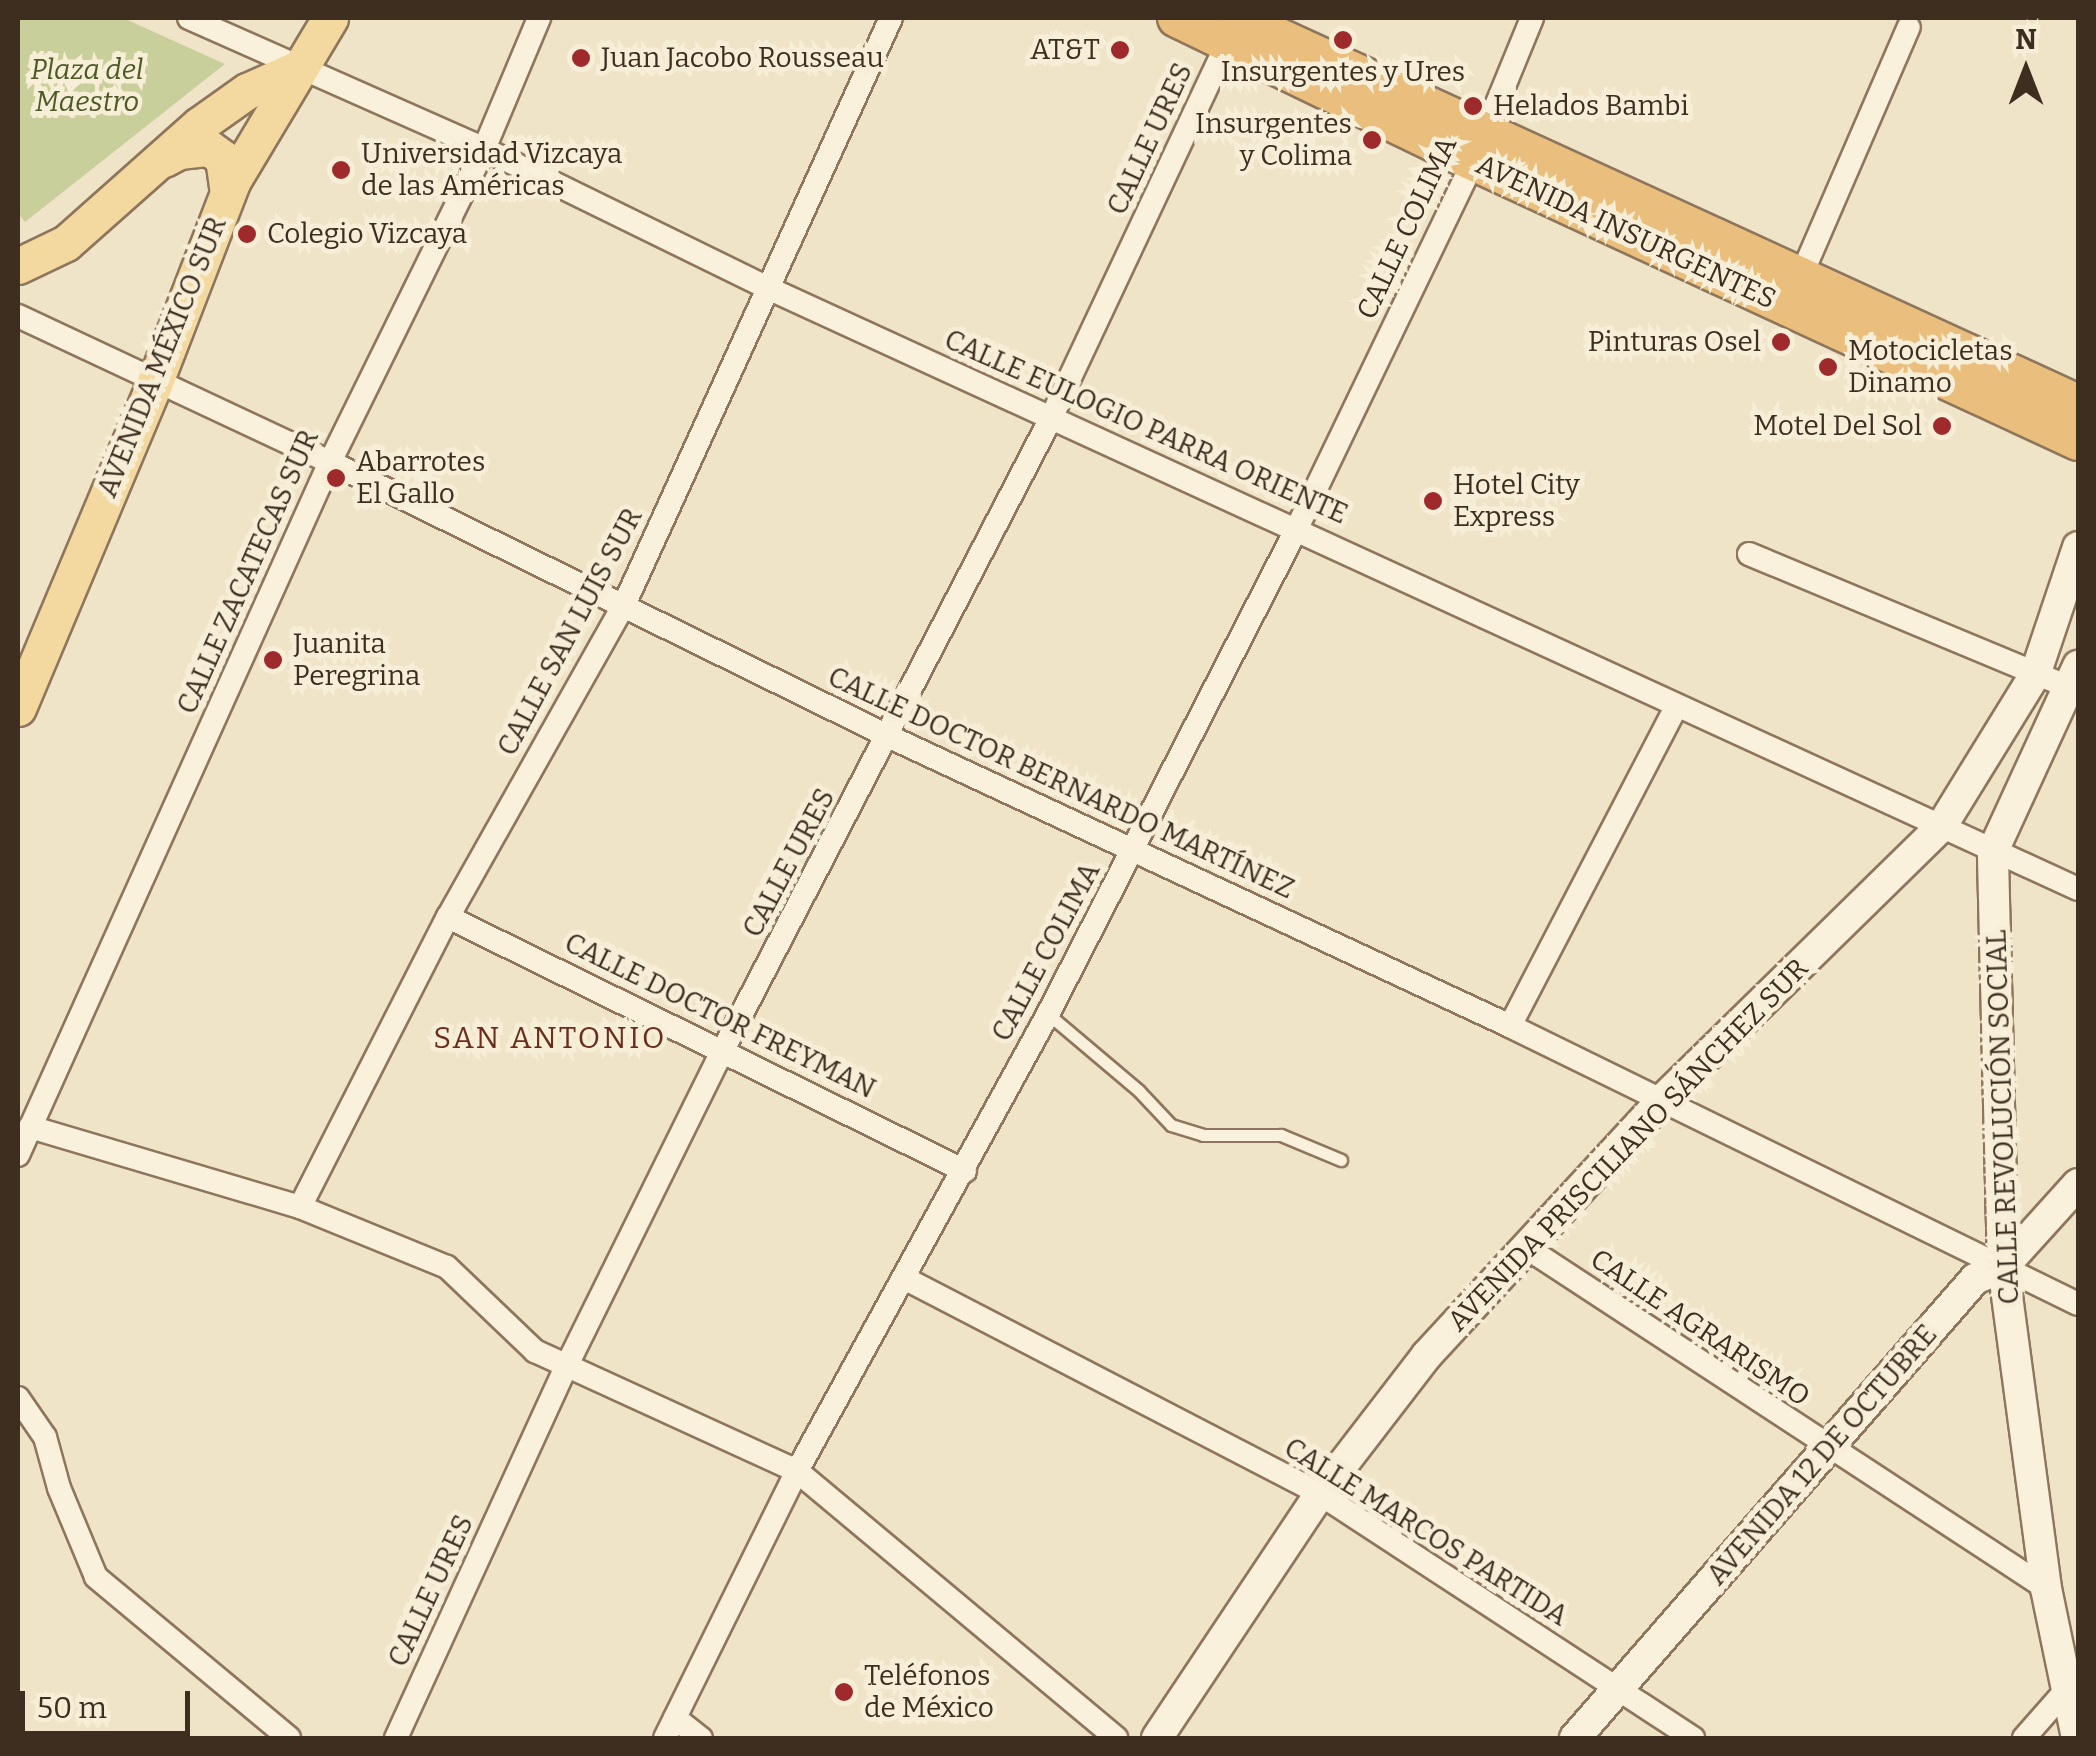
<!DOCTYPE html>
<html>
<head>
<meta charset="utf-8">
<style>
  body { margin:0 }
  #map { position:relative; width:2096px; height:1756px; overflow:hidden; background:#f0e4c8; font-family:Bitter,serif }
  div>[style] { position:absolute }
  .green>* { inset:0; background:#c9cf9b }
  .roads { filter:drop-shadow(2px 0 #8d765c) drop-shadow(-2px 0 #8d765c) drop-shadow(0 2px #8d765c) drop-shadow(0 -2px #8d765c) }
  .service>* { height:11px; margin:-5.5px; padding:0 5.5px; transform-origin:5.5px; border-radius:5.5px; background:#faf1dc }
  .minor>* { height:22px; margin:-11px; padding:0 11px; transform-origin:11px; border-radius:11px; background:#faf1dc }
  .secondary>* { height:30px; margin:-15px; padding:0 15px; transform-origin:15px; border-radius:15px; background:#faf1dc }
  .primary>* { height:35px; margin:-17.5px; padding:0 17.5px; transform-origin:17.5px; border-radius:17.5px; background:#f3d9a0 }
  .trunk>* { height:38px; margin:-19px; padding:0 19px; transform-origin:19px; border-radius:19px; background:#eabe7c }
  .dots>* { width:28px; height:28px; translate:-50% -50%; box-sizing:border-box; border:5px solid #f7eed8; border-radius:50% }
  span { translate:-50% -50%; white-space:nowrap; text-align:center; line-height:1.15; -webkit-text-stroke:9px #f7eed8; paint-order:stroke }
  .poi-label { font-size:28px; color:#3d2e20 }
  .right { translate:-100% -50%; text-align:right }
  .left { translate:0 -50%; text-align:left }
  .park-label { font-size:28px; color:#4d5a26; font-style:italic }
  .street-label { font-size:28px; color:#3d2e20 }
  .neighbourhood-label { font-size:30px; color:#6b2e1e; letter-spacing:2.5px }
  .frame { position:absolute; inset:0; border:20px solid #3d2e20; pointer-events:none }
  .north { position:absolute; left:1976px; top:20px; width:100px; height:100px; -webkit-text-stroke:8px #f7eed8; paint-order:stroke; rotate:0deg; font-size:28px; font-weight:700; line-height:40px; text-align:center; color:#3d2e20 }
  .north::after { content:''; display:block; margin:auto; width:35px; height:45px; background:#3d2e20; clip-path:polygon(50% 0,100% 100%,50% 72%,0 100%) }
  .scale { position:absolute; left:20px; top:1691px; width:170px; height:45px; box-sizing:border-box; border:5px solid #3d2e20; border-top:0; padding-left:12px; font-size:30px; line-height:35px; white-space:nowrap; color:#3d2e20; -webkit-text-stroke:8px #f7eed8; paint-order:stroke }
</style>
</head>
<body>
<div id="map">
  <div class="green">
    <i style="clip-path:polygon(18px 18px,123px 18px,225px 64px,25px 222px,18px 213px)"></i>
  </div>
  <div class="roads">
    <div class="service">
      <i style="left:1048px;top:1014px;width:119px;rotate:40.2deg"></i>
      <i style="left:1139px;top:1091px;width:47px;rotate:46.7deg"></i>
      <i style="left:1171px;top:1125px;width:34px;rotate:17deg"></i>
      <i style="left:1203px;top:1135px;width:78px"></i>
      <i style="left:1281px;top:1135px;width:65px;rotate:22.6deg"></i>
    </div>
    <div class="minor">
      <i style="left:189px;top:18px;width:323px;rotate:23.9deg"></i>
      <i style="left:484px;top:149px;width:318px;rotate:26.1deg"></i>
      <i style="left:770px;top:289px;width:1439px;rotate:24.64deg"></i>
      <i style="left:1801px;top:276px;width:271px;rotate:-66.6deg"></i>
      <i style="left:18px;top:316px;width:344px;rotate:25.1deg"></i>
      <i style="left:330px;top:462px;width:624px;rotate:26.15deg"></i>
      <i style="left:890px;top:737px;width:684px;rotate:24.99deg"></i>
      <i style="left:1510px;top:1026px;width:632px;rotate:26.08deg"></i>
      <i style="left:1749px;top:554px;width:349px;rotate:22.6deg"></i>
      <i style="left:448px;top:917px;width:576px;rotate:26.16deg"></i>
      <i style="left:1510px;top:1026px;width:360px;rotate:-62.5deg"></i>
      <i style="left:30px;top:1127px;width:282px;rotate:16.5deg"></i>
      <i style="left:300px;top:1207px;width:159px;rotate:22.2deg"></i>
      <i style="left:447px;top:1267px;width:122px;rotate:43.7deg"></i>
      <i style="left:535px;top:1351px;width:288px;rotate:24.6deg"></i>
      <i style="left:797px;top:1471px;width:416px;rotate:39.9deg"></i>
      <i style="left:18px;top:1155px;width:760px;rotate:-65.76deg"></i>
      <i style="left:330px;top:462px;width:349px;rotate:-63.8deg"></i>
      <i style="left:484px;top:149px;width:142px;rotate:-67.2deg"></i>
      <i style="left:300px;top:1207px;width:326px;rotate:-63deg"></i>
      <i style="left:448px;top:917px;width:358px;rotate:-60.6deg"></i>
      <i style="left:624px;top:605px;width:645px;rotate:-65.54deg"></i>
      <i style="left:1524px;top:1246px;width:624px;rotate:33.23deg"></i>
      <i style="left:906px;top:1279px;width:466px;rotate:27.4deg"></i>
      <i style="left:1320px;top:1494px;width:446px;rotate:33.2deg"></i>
      <i style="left:18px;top:1398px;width:47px;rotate:55.3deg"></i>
      <i style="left:45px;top:1437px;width:53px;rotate:74.6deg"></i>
      <i style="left:59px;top:1488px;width:96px;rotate:67.4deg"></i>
      <i style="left:96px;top:1577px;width:251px;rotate:39.8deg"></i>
      <i style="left:675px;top:1718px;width:33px;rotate:38deg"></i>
      <i style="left:396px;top:1738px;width:413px;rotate:-65.4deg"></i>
      <i style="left:568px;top:1363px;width:349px;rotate:-63.7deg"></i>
      <i style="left:723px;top:1050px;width:712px;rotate:-62.57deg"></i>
      <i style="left:1051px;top:418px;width:428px;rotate:-64.8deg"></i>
      <i style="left:665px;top:1738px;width:298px;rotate:-63.7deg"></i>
      <i style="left:797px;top:1471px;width:521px;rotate:-61.22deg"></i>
      <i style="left:1048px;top:1014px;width:546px;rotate:-62.87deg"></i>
      <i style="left:1297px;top:528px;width:406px;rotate:-64.3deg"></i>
      <i style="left:1473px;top:162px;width:156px;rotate:-67.7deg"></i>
      <i style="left:2024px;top:1738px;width:76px;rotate:-48.7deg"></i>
    </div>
    <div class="secondary">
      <i style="left:1157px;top:1738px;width:293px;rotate:-56.3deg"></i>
      <i style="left:1320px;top:1494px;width:175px;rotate:-52.4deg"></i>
      <i style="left:1427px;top:1355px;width:347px;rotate:-47.3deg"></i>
      <i style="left:1662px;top:1100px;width:390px;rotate:-44.4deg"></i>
      <i style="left:1941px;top:827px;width:179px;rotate:-58.3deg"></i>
      <i style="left:2035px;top:675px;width:135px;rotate:-71.4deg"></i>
      <i style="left:1575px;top:1738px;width:609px;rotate:-48.93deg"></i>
      <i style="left:1975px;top:1279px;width:30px;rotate:-23deg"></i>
      <i style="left:2003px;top:1267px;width:112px;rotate:-47.9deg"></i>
      <i style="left:2077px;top:1738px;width:153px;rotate:-101.7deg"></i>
      <i style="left:2046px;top:1588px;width:324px;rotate:-97.6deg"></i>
      <i style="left:2003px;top:1267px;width:416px;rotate:-91.4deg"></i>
      <i style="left:1993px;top:851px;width:204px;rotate:-65.3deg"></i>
    </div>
    <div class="primary">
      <i style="left:164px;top:159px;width:17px;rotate:-28deg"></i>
      <i style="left:179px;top:151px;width:30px;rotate:-6deg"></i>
      <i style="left:209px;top:148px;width:17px;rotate:36deg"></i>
      <i style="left:223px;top:158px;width:34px;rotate:82deg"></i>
      <i style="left:18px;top:266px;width:53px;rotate:-25.6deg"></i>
      <i style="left:66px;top:243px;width:178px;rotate:-41.6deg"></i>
      <i style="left:199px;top:125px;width:59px;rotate:-35.3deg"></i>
      <i style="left:247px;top:91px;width:59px;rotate:-24deg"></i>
      <i style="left:18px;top:708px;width:354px;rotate:-67.2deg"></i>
      <i style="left:155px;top:382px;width:214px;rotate:-68.9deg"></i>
      <i style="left:232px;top:182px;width:191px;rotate:-59.1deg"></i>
    </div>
    <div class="trunk">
      <i style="left:1177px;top:18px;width:314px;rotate:25.8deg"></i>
      <i style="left:1460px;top:155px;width:681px;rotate:24.83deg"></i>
      <i style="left:1236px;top:18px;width:926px;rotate:24.63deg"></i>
    </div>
  </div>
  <div class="dots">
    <i style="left:1343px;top:40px;background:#9e2a2b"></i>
    <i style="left:1120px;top:50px;background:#9e2a2b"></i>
    <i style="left:581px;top:58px;background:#9e2a2b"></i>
    <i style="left:1473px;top:106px;background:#9e2a2b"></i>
    <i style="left:1372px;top:140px;background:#9e2a2b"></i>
    <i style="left:341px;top:170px;background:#9e2a2b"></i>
    <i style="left:247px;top:234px;background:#9e2a2b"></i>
    <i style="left:1781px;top:342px;background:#9e2a2b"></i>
    <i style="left:1828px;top:367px;background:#9e2a2b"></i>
    <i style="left:1942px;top:426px;background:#9e2a2b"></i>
    <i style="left:336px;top:478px;background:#9e2a2b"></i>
    <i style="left:1433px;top:501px;background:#9e2a2b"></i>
    <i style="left:273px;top:660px;background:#9e2a2b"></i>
    <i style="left:844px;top:1692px;background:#9e2a2b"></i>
  </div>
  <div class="poi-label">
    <span class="right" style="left:1100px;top:50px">AT&amp;T</span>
    <span class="left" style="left:601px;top:58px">Juan Jacobo Rousseau</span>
    <span style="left:1343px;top:72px">Insurgentes y Ures</span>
    <span class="left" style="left:1493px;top:106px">Helados Bambi</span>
    <span class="right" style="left:1352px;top:140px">Insurgentes<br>y Colima</span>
    <span class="left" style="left:361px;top:170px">Universidad Vizcaya<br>de las Américas</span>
    <span class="left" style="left:267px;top:234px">Colegio Vizcaya</span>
    <span class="right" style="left:1761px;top:342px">Pinturas Osel</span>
    <span class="left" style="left:1848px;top:367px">Motocicletas<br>Dinamo</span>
    <span class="right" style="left:1922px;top:426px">Motel Del Sol</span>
    <span class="left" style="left:356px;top:478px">Abarrotes<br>El Gallo</span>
    <span class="left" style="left:1453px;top:501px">Hotel City<br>Express</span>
    <span class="left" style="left:293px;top:660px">Juanita<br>Peregrina</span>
    <span class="left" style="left:864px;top:1692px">Teléfonos<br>de México</span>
  </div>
  <div class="park-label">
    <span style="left:87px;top:86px">Plaza del<br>Maestro</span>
  </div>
  <div class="street-label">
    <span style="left:1150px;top:139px;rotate:-65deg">CALLE URES</span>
    <span style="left:1407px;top:228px;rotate:-65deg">CALLE COLIMA</span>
    <span style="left:1626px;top:232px;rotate:25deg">AVENIDA INSURGENTES</span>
    <span style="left:162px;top:357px;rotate:-68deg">AVENIDA MÉXICO SUR</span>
    <span style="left:1146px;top:427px;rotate:24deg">CALLE EULOGIO PARRA ORIENTE</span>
    <span style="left:248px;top:572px;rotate:-66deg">CALLE ZACATECAS SUR</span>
    <span style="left:570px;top:632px;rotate:-62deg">CALLE SAN LUIS SUR</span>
    <span style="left:1061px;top:783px;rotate:25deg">CALLE DOCTOR BERNARDO MARTÍNEZ</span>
    <span style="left:789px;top:863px;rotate:-62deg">CALLE URES</span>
    <span style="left:1046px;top:952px;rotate:-62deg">CALLE COLIMA</span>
    <span style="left:720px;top:1016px;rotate:26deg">CALLE DOCTOR FREYMAN</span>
    <span style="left:2003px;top:1117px;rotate:-92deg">CALLE REVOLUCIÓN SOCIAL</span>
    <span style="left:1628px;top:1145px;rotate:-46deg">AVENIDA PRISCILIANO SÁNCHEZ SUR</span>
    <span style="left:1700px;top:1328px;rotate:34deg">CALLE AGRARISMO</span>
    <span style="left:1822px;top:1455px;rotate:-49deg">AVENIDA 12 DE OCTUBRE</span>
    <span style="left:1426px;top:1532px;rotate:32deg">CALLE MARCOS PARTIDA</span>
    <span style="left:431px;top:1591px;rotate:-65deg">CALLE URES</span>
  </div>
  <div class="neighbourhood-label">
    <span style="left:550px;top:1038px">SAN ANTONIO</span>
  </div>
  <div class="frame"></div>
  <div class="north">N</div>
  <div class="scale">50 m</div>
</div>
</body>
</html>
